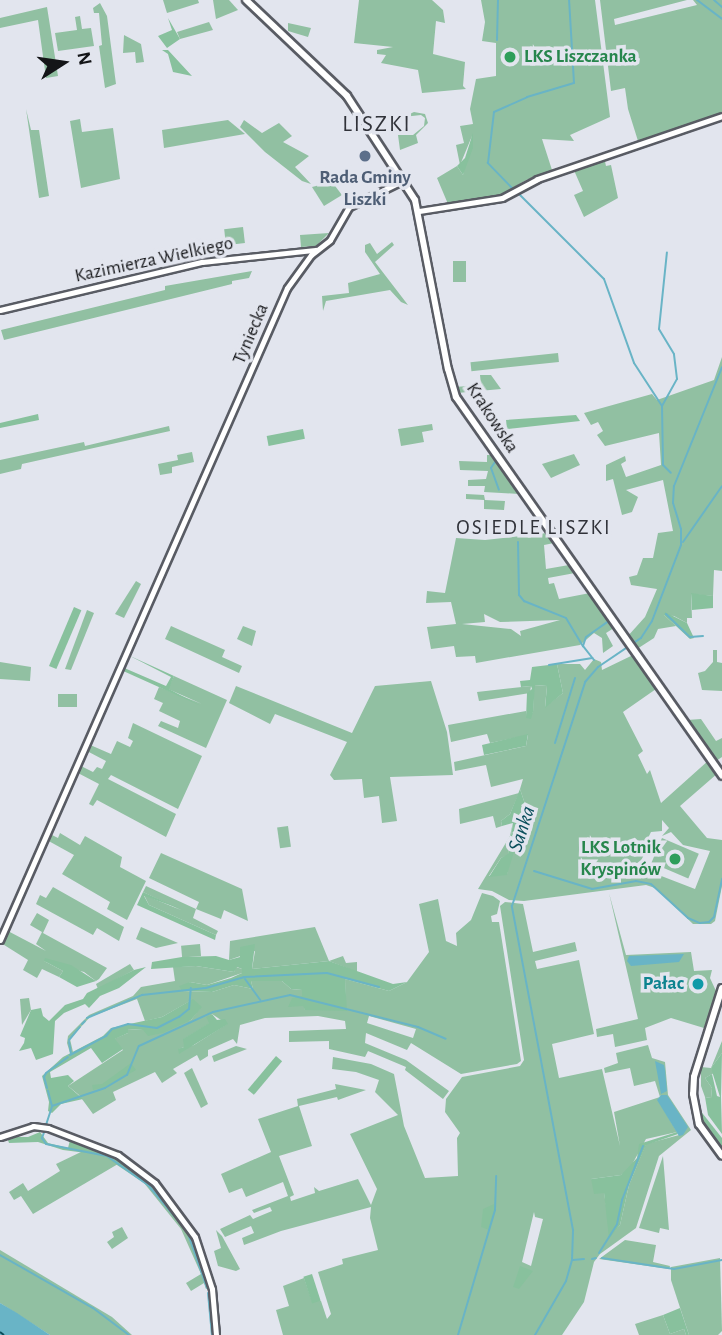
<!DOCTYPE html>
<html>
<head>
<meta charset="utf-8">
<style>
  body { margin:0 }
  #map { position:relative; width:722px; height:1335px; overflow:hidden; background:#e2e5ee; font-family:"Alegreya Sans",sans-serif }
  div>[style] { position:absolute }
  .green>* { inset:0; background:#91c0a2; transform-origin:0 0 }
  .forest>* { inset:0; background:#88c19d; transform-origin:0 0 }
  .water>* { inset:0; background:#69b4c6 }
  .stream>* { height:2px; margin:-1px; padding:0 1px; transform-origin:1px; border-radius:1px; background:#69b4c6 }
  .ferry>* { height:2px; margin-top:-1px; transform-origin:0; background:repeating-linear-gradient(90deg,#094e5b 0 9px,transparent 0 16px) }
  .roads { filter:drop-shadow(2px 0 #595c64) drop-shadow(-2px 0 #595c64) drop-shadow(0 2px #595c64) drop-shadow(0 -2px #595c64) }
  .tertiary>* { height:5px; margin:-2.5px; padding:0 2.5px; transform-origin:2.5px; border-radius:2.5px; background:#fff }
  .secondary>* { height:6px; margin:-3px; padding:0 3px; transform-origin:3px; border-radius:3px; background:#fff }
  .dots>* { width:19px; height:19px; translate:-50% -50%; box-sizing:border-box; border:4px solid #e2e5ee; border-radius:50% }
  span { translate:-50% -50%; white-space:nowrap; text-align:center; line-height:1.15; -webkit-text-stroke:7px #e2e5ee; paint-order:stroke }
  .leisure-label { font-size:19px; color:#27864d; font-weight:700 }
  .left { translate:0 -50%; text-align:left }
  .right { translate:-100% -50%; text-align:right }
  .service-label { font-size:19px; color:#4e5e75; font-weight:700 }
  .street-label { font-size:19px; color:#141518 }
  .culture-label { font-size:19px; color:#0d838f; font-weight:700 }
  .neighbourhood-label { font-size:21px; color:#303239; letter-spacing:2px }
  .water-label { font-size:21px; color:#094e5b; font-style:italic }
  .quarter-label { font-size:23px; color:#303239; letter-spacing:2px }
  .north { position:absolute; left:28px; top:28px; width:70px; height:70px; -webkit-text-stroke:5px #e2e5ee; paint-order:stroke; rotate:78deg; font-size:19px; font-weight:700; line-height:28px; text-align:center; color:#141518 }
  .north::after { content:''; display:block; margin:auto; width:24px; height:32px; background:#141518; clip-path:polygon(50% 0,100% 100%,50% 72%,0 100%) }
</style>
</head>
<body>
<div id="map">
  <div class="green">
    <i style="clip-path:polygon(163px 0,198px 0,199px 3px,167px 13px)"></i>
    <i style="clip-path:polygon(213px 0,229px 0,238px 10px,216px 19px)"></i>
    <i style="clip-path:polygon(359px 0,432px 0,443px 10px,445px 23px,436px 21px,433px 54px,465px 62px,463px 86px,466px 89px,422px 93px,418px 70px,381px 63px,386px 55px,377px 54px,377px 50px,393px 47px,354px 43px)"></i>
    <i style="clip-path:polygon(481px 0,595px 0,610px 117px,570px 135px,574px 141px,542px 139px,552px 170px,526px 180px,496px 198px,448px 204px,437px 178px,457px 166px,463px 175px,472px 136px,460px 165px,456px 145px,464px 143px,460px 126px,473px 124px,470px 109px,476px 79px,496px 76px,496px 43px,482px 41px,485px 22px)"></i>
    <i style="clip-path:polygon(600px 0,687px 0,614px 19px,615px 25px,697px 5px,693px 0,722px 0,722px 113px,638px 141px,628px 109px,625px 88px,611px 91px)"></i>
    <i style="clip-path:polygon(100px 3px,107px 16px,116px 84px,105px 88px,99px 46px,102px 45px,99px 13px,94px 13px,93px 8px)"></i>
    <i style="clip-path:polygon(47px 7px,58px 76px,46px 78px,38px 20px,0 28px,0 18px)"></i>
    <i style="clip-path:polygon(80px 16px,82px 29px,91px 28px,94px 46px,58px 51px,55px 33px,77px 30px,75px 17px)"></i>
    <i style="clip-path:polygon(209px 22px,213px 30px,180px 39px,177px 32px)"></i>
    <i style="clip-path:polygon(288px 23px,311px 28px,308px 37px,288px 31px)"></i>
    <i style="clip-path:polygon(124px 35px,141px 44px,144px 62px,136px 63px,135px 52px,123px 53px)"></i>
    <i style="clip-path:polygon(26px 109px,31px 130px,39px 130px,49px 196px,39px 198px)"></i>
    <i style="clip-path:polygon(414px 112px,425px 114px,428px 123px,416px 135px,418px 143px,400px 150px,398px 135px,413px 135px,424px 126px,425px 118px,421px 115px,403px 117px)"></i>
    <i style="clip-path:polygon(80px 119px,82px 132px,113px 128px,120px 179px,81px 188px,70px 121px)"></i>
    <i style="clip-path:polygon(228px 120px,245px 134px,164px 148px,162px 130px)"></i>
    <i style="clip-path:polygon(244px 120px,262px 133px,279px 123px,292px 136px,283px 142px,309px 156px,295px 167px,311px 184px,302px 181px,265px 152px,240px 127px)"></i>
    <i style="clip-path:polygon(604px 157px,606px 166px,611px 165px,618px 198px,584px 217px,574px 195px,583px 191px,573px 168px)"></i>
    <i style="clip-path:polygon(332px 182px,342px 195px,324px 206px,312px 187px)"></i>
    <i style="left:243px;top:227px;width:16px;height:19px;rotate:83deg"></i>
    <i style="clip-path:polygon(329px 233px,316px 246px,301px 247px,300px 235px)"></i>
    <i style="clip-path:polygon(392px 242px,394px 245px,375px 262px,408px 305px,401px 302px,390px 290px,326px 301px,323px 311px,322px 296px,349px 293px,348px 283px,380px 274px,365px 252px,365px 245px,370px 243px,377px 254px)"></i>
    <i style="left:453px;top:261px;width:13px;height:21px"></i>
    <i style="clip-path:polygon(252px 271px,249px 278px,232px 281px,232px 284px,4px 340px,1px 330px,165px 290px,165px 286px)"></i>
    <i style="left:558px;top:353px;width:9px;height:88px;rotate:84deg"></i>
    <i style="clip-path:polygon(722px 357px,722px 571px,714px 570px,713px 596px,691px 594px,692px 618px,687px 618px,687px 623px,674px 616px,664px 615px,676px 626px,658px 629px,654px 638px,637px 649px,627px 637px,645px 617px,657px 589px,631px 585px,629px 577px,637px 575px,643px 558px,653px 558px,658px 533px,673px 531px,663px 480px,626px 490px,638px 497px,632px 512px,622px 515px,613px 479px,606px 481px,606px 465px,625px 456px,626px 461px,621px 464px,626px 477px,661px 465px,659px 433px,605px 446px,597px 435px,603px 431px,598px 422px,591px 425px,584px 413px,652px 394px,657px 400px,714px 380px)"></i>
    <i style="clip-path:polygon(480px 375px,491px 375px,501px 389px,457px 393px,455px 387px,481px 385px)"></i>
    <i style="clip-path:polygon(432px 424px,433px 430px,422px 432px,424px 442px,401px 446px,398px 429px)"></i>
    <i style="clip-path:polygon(169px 426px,170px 431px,22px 464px,21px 469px,0 474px,0 460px,84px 442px,85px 446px)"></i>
    <i style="clip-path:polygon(192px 452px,194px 462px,172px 467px,172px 473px,160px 475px,158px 464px,178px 460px,177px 455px)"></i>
    <i style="clip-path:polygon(574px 454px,580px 465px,551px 478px,542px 464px)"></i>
    <i style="clip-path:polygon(487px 455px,493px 455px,519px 494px,484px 492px,485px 486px,468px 486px,468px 480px,486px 479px,488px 471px,460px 470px,459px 461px,487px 462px)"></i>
    <i style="clip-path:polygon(466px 494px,484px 495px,485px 500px,505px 501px,504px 510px,484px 509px,484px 500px,466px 499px)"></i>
    <i style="clip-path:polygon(evenodd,547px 533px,554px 543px,544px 545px,546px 569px,569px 565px,575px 573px,548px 578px,549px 584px,554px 583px,559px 599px,590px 593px,614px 628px,606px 633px,613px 646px,603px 653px,602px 638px,594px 633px,580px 645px,476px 663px,475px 656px,456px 657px,454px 646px,431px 649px,427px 627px,456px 624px,451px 602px,426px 603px,427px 591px,445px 593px,456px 538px,485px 540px,547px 533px,484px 614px,500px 622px,560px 620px,520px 631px,521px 636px,511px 629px,462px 624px,485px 622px,484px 614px)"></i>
    <i style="clip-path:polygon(136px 581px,141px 584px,124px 618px,115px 614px)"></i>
    <i style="clip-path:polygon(87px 610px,94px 613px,71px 670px,65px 669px)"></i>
    <i style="clip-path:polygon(171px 626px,225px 650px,222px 657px,242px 666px,239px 673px,165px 639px)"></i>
    <i style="clip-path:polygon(243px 626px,256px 631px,252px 646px,237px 639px)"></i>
    <i style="clip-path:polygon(713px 650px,717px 650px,717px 662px,722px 663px,722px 691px,702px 690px,698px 673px,705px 671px,713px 662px)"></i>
    <i style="clip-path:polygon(evenodd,633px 655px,656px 689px,623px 712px,643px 751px,638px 755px,647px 774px,650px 770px,661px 803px,709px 760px,718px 773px,680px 806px,707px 838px,722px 840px,722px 886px,715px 921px,711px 924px,693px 924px,655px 888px,646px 885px,524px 901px,509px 900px,492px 891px,478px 889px,510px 836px,513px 822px,508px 855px,501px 858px,489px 876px,507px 874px,517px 825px,525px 804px,520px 789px,523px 779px,491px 787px,486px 765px,455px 771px,454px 762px,526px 746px,528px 735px,490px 743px,487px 734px,451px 742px,448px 725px,526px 711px,527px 718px,533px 712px,534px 685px,547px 686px,545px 707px,563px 693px,557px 664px,580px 664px,585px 670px,594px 659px,601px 662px,602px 670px,633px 655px,662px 820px,669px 828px,662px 836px,671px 832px,683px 845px,710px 851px,695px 889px,638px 867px,652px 838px,648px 838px,651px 832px,662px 831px,662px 820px)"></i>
    <i style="clip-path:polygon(0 662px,31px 667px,30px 681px,0 679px)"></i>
    <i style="clip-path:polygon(174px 676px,227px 700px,206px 748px,158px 726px,161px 721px,178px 728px,180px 721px,159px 711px,163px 703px,154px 699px,159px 687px,202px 704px,168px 689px)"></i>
    <i style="clip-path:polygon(431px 681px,447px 732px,453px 775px,390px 777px,397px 821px,382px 823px,379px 796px,364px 798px,362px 779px,334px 780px,330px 775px,347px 742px,275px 714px,270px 724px,229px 703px,236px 686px,352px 733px,375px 686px)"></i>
    <i style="clip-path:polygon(531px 686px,530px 693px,479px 701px,477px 692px)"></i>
    <i style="left:58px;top:694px;width:19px;height:13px"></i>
    <i style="clip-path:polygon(701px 719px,716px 741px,722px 738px,722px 757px,716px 761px,687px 720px)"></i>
    <i style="clip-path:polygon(133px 723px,202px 756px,178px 809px,111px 775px,108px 779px,176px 814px,166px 837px,97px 800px,93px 806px,89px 804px,99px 784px,76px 772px,79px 765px,93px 772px,97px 767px,102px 769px,106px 761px,85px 750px,88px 744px,111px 754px,117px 741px,130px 747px,133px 741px,128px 738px)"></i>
    <i style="clip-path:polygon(519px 793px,510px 814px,501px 821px,502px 826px,496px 828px,493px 816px,460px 824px,459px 809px)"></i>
    <i style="left:288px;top:826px;width:21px;height:11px;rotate:82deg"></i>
    <i style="clip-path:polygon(48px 833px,58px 838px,60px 833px,80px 845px,85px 836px,122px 857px,120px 867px,146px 881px,127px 920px,107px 909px,110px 902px,62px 874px,74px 855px,45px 839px)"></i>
    <i style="left:662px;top:838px;width:40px;height:27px;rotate:23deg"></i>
    <i style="clip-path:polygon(161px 853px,242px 889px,248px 921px,224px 910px,221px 919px,196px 909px,193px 918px,218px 931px,216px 935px,149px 905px,144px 895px,181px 910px,143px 892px,146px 886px,196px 909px,199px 902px,149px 878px)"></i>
    <i style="clip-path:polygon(53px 887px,124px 927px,119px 941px,97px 928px,93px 935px,36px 904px,40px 895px,46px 898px)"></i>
    <i style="clip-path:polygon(evenodd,482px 893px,493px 896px,500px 901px,497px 914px,491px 916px,492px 922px,499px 922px,521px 1061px,517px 1064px,461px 1074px,411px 1043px,407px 1050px,366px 1033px,365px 1043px,406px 1060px,449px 1091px,443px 1099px,405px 1070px,406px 1067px,368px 1051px,365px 1057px,329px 1049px,329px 1041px,289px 1042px,289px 1031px,346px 1029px,345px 1021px,318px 1016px,265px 1018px,240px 1025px,237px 1044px,233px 1039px,208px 1050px,208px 1056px,200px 1061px,197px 1055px,173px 1069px,177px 1073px,162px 1083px,155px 1072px,113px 1092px,116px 1100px,93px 1114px,79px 1095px,68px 1086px,123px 1050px,114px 1039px,128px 1033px,127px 1029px,143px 1030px,191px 1020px,201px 1007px,190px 1001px,162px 1017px,145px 1021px,137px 999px,90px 1017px,70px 1039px,73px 1052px,70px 1053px,67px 1043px,68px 1036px,89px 1015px,133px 996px,141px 987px,175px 981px,173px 967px,196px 966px,234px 972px,236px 967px,242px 969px,242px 973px,207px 985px,190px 982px,182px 991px,212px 992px,234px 985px,253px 989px,251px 981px,282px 981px,291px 989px,302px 990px,305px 1010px,346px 1010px,345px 979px,389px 991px,407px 982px,429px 952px,419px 904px,438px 899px,446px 941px,457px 946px,456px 933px,471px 920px,482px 893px,212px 1014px,227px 1024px,194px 1045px,179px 1049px,184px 1047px,184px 1039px,210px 1023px,207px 1018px,212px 1014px,482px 893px,369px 1016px,416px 1029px,413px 1038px,367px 1023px,369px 1016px)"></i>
    <i style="clip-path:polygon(609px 893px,626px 955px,691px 952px,694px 971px,712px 970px,710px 978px,716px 991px,704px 1028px,671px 1018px,645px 1028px,647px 1040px,615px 1047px,613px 1034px,597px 1037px,596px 1029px,638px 1019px)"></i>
    <i style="clip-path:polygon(evenodd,505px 902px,523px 904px,533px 952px,575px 942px,577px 951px,535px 961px,537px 969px,579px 960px,594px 1034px,552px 1044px,559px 1078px,602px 1069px,620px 1146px,614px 1112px,660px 1097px,655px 1081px,634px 1086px,630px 1068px,605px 1073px,604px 1068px,618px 1063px,616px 1053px,648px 1045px,652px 1058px,665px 1062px,668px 1095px,691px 1130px,659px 1156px,636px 1228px,600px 1254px,594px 1262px,584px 1302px,562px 1335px,283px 1335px,276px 1310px,289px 1306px,283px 1286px,304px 1278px,312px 1301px,321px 1301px,327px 1319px,331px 1314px,318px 1272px,343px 1264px,342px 1259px,378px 1250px,370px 1218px,371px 1207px,281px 1231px,244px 1245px,242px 1238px,254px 1233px,251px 1226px,225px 1237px,220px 1229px,250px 1215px,253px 1219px,272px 1211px,270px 1207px,254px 1213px,252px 1210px,288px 1196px,283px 1182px,246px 1197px,242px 1188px,229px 1193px,221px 1174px,271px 1152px,258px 1119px,298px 1106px,297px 1099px,336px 1089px,335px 1084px,366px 1090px,338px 1100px,337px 1097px,299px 1106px,312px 1146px,279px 1156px,294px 1195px,290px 1197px,291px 1201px,315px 1193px,314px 1187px,319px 1191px,358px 1179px,371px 1205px,377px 1189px,350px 1134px,398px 1115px,375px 1092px,379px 1080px,356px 1072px,332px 1069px,333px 1057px,371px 1064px,394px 1074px,404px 1126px,425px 1178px,458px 1176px,457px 1138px,460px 1133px,445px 1112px,446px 1099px,462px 1077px,520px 1066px,524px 1060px,500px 906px,505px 902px,661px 1095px,679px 1135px,646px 1144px,629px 1185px,620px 1225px,611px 1235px,604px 1193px,591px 1179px,621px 1175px,629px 1170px,646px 1139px,677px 1132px,658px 1100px,661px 1095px,505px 902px,534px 1212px,535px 1217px,543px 1219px,531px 1266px,522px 1262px,534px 1212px)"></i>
    <i style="clip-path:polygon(37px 913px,49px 920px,43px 933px,107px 968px,99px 979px,96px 981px,84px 972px,44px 961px,63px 971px,59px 977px,42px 969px,37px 978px,23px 970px,28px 960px,1px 943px,6px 930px,46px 951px,36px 944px,42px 932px,30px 925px)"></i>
    <i style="clip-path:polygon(141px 927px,178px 943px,156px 948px,136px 939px)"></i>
    <i style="clip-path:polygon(315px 927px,329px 961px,343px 956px,346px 963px,357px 962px,357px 972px,329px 961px,252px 969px,255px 951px,229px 960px,230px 941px)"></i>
    <i style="left:200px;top:944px;width:12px;height:19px;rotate:85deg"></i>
    <i style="clip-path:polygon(130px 964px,134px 970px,98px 989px,96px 984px)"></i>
    <i style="clip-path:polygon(29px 998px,31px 1010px,22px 1025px,20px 999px)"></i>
    <i style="clip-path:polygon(722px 1041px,722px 1053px,711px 1068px,714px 1073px,705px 1078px,712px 1088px,711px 1098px,705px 1097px,701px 1086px,701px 1067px,711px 1068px)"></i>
    <i style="clip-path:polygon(236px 1046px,247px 1049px,214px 1062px,212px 1056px)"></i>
    <i style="clip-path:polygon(192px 1068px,208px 1104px,201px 1108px,184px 1073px)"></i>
    <i style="clip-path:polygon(83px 1151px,102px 1155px,118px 1164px,33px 1214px,21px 1196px,14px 1200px,9px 1192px,23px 1183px,28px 1191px,60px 1171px,56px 1164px)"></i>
    <i style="clip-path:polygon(663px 1156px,669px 1230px,660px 1228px,659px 1233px,639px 1228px)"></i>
    <i style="clip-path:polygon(149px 1179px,187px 1227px,207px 1273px,210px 1287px,206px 1289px,204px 1283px,191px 1291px,186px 1283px,201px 1274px,181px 1229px,144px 1183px)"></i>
    <i style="clip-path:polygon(122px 1227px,128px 1238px,112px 1249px,107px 1242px,114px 1237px,112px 1232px)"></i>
    <i style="clip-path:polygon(216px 1230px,222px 1236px,240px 1269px,236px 1271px,218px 1266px,214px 1251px,221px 1248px)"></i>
    <i style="clip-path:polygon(625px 1240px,656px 1245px,653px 1262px,670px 1266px,669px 1269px,599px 1259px)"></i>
    <i style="clip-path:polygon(0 1250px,112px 1317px,132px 1335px,50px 1335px,0 1303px)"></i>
    <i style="clip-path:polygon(720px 1258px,722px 1331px,718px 1335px,689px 1335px,671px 1280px,671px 1267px)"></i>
    <i style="clip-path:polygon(663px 1315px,670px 1334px,684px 1329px,686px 1335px,639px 1335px,635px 1324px)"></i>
  </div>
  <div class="forest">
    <i style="clip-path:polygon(168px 18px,180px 39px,167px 48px,158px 36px,172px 30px)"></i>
    <i style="clip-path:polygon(162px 50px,168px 50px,192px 76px,173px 72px,168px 54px)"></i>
    <i style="clip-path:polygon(473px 133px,473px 148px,463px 175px,457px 166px,465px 158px)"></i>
    <i style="clip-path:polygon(38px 414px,39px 420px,0 428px,0 423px)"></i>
    <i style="clip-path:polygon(576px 415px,580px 421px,507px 429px,506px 420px)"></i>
    <i style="left:303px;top:429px;width:10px;height:37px;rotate:79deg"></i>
    <i style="clip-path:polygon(691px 593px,713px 596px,713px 608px,692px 610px)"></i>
    <i style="left:74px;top:607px;width:8px;height:64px;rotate:23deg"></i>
    <i style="clip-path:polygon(665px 612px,687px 623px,694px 638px,690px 639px,676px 626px,664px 615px)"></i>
    <i style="clip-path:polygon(128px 655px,174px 676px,169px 689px,201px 706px,121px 670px,122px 667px,166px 686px,171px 677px)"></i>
    <i style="clip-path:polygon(557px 664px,563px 693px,545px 708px,547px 686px,535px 685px,533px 712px,531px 719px,526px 718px,527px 693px,532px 689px,531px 686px,521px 687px,520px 681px,530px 680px,532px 667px)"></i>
    <i style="clip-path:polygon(528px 734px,526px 746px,484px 755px,482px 745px)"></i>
    <i style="clip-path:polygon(520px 789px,525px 804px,517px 825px,517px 842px,507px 875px,489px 877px,501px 858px,508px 854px,513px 823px,502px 826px,501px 821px,510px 814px)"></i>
    <i style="clip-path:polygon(143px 892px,181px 909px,144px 896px,149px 905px,216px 935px,215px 940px,137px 905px)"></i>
    <i style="clip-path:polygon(255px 944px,252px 969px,329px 961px,393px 984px,407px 982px,389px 991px,345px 979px,347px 1011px,305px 1010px,303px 1006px,288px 1007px,292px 998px,302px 996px,302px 990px,291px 989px,282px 981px,251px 981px,253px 989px,234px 985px,212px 992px,182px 991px,179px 986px,190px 982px,207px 985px,231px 978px,242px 973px,242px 969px,237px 967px,234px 972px,196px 966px,151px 969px,152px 962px,182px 957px,216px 956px,229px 960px,240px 957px,240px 947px)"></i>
    <i style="clip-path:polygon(45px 958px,71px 965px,96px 981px,77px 987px,59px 977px,63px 971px,44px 961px)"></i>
    <i style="clip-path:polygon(146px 967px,119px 988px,100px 996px,89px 1008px,85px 1004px,64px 1013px,55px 1021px,53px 1054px,36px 1060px,31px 1048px,19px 1051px,24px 1043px,25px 1038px,20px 1036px,31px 1010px,41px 1008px,43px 1016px,49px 1021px,65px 1005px,83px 999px,87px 993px,134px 970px)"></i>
    <i style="clip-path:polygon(193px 999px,202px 1007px,191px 1020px,163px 1033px,148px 1036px,143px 1030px,128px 1029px,128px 1033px,115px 1039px,123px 1049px,102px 1063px,91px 1048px,50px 1072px,51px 1078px,68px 1075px,74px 1081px,68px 1086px,83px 1099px,61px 1104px,52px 1113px,48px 1111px,49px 1102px,42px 1076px,63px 1057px,103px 1036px,111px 1028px,162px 1017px)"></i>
    <i style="clip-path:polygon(212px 1014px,217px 1020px,225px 1019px,228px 1024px,179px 1054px,178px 1049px,184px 1047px,183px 1039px,209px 1023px,206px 1017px)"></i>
    <i style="clip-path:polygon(722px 1053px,721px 1097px,722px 1134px,708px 1115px,705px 1097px,711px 1098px,712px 1088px,705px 1078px,712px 1074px,717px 1096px,720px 1097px,711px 1068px)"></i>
    <i style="left:276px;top:1056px;width:8px;height:44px;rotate:40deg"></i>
    <i style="clip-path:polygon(131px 1063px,136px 1070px,106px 1087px,93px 1090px,92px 1085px,102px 1084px)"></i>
    <i style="clip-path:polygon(699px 1109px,722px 1138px,722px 1153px,702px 1126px)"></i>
    <i style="clip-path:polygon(40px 1132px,48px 1143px,68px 1148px,70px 1140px,118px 1157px,149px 1179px,144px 1183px,102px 1155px,63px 1150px,38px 1142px,9px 1143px,7px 1137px,28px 1137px)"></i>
    <i style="clip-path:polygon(677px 1132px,678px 1134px,646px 1145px,629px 1185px,620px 1225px,609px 1239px,604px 1193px,594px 1194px,591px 1179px,621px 1175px,637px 1158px,639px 1144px)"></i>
    <i style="clip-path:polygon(494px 1204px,496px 1205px,489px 1230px,481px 1227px,483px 1209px)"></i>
    <i style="clip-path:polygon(520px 1266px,533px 1271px,519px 1289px,513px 1287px)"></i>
    <i style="left:312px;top:1274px;width:28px;height:9px;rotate:72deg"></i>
    <i style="clip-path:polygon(680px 1308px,689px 1335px,686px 1335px,684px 1329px,670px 1334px,663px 1315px)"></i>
  </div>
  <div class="water">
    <i style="clip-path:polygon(684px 954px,679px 962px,631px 966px,627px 961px,629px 956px)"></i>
    <i style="clip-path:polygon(655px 1061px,664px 1065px,665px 1070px,667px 1091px,661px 1094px)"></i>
    <i style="clip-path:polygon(661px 1095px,667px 1095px,688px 1127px,683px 1135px,679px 1136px,657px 1100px)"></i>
    <i style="clip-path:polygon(0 1303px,17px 1313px,50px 1335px,0 1335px)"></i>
  </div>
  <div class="stream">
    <i style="left:697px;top:0;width:31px;rotate:37deg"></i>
    <i style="left:714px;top:0;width:11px;rotate:41deg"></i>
    <i style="left:497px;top:40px;width:40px;rotate:-88.6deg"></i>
    <i style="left:512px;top:188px;width:35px;rotate:-134deg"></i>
    <i style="left:488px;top:163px;width:51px;rotate:-83.3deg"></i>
    <i style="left:494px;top:112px;width:36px;rotate:-24deg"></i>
    <i style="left:527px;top:97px;width:49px;rotate:-16.6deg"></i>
    <i style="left:574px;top:83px;width:83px;rotate:-93.4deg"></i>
    <i style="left:517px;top:192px;width:123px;rotate:45deg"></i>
    <i style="left:604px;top:279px;width:89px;rotate:70.3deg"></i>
    <i style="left:634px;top:363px;width:51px;rotate:56.9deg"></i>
    <i style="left:662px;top:406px;width:59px;rotate:89deg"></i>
    <i style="left:663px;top:465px;width:11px;rotate:45deg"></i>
    <i style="left:662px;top:406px;width:31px;rotate:-61deg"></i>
    <i style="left:677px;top:379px;width:25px;rotate:-97deg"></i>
    <i style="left:674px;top:354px;width:29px;rotate:-121deg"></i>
    <i style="left:659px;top:329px;width:77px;rotate:-84.1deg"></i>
    <i style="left:495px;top:462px;width:7px;rotate:124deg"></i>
    <i style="left:491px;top:468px;width:23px;rotate:70deg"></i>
    <i style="left:518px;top:542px;width:53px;rotate:88.9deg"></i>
    <i style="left:519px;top:595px;width:8px;rotate:50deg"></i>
    <i style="left:524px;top:601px;width:45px;rotate:22deg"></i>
    <i style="left:566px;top:618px;width:33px;rotate:59deg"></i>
    <i style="left:683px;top:542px;width:68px;rotate:-55.1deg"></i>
    <i style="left:666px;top:614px;width:33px;rotate:44deg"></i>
    <i style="left:690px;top:637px;width:13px;rotate:-4deg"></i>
    <i style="left:594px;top:660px;width:18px;rotate:-128deg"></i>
    <i style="left:583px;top:646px;width:9px;rotate:-72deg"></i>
    <i style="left:586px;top:637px;width:28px;rotate:-35deg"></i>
    <i style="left:549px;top:665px;width:44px;rotate:-9.2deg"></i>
    <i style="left:555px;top:743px;width:68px;rotate:-72.9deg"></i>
    <i style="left:534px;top:871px;width:61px;rotate:17.2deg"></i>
    <i style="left:592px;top:889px;width:45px;rotate:-10.3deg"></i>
    <i style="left:636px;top:881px;width:15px;rotate:11deg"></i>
    <i style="left:651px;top:884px;width:50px;rotate:42.6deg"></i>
    <i style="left:688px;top:918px;width:13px;rotate:23deg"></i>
    <i style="left:700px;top:923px;width:9px;rotate:-6deg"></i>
    <i style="left:709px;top:922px;width:7px;rotate:-45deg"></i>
    <i style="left:714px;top:917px;width:39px;rotate:-78deg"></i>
    <i style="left:245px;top:979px;width:26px;rotate:54deg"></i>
    <i style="left:87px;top:1018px;width:60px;rotate:-22.7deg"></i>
    <i style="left:142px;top:995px;width:64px;rotate:-6.2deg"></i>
    <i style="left:206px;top:988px;width:40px;rotate:-16deg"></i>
    <i style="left:244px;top:977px;width:83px;rotate:-2.8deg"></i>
    <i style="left:327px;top:973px;width:54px;rotate:15.1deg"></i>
    <i style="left:82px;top:1024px;width:4px;rotate:-45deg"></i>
    <i style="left:69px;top:1040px;width:17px;rotate:-50deg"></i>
    <i style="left:69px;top:1042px;width:11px;rotate:80deg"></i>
    <i style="left:70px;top:1055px;width:41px;rotate:-27.8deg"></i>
    <i style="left:106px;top:1036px;width:9px;rotate:-49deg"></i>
    <i style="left:112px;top:1029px;width:17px;rotate:-17deg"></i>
    <i style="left:128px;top:1024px;width:29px;rotate:8deg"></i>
    <i style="left:157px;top:1028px;width:25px;rotate:-27deg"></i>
    <i style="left:179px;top:1017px;width:13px;rotate:-39deg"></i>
    <i style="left:189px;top:1009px;width:21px;rotate:-85deg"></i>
    <i style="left:47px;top:1088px;width:11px;rotate:-105deg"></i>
    <i style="left:44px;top:1077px;width:4px;rotate:-63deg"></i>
    <i style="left:46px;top:1073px;width:27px;rotate:-36deg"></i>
    <i style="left:52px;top:1106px;width:56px;rotate:-18.8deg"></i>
    <i style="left:105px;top:1088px;width:26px;rotate:-31deg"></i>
    <i style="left:127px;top:1075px;width:31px;rotate:-68deg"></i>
    <i style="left:139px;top:1046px;width:81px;rotate:-24.7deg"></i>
    <i style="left:213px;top:1012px;width:79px;rotate:-12.4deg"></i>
    <i style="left:290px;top:995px;width:132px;rotate:14deg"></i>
    <i style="left:418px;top:1027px;width:30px;rotate:23deg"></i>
    <i style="left:46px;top:1125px;width:20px;rotate:-72deg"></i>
    <i style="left:52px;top:1106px;width:16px;rotate:-105deg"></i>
    <i style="left:45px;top:1130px;width:9px;rotate:111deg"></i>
    <i style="left:42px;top:1138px;width:7px;rotate:56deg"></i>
    <i style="left:46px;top:1144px;width:62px;rotate:11.1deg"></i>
    <i style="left:107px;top:1156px;width:50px;rotate:35.3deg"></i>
    <i style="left:148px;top:1185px;width:60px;rotate:49.7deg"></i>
    <i style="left:187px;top:1231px;width:60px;rotate:70.7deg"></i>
    <i style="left:599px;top:1253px;width:34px;rotate:-58deg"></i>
    <i style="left:617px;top:1224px;width:25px;rotate:-78deg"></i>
    <i style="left:622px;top:1200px;width:58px;rotate:-68.7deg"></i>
    <i style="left:0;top:1255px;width:107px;rotate:29.7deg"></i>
    <i style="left:93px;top:1308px;width:45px;rotate:36.9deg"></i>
    <i style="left:602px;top:1258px;width:73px;rotate:8.7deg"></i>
    <i style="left:674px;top:1269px;width:49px;rotate:-10.6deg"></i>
    <i style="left:592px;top:1259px;width:4px;rotate:-14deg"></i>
    <i style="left:573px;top:1260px;width:11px;rotate:-5deg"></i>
    <i style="left:208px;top:1293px;width:42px;rotate:84.6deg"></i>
    <i style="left:458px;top:1335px;width:130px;rotate:-73.5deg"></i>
    <i style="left:495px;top:1210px;width:34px;rotate:-88deg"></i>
    <i style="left:535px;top:1335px;width:62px;rotate:-60.1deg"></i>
    <i style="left:566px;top:1281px;width:22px;rotate:-74deg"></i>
    <i style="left:572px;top:1260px;width:30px;rotate:-88deg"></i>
    <i style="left:573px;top:1230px;width:330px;rotate:-100.7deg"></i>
    <i style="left:512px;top:906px;width:236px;rotate:-71.9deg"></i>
    <i style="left:585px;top:682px;width:20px;rotate:-49deg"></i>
    <i style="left:598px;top:667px;width:52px;rotate:-34deg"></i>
    <i style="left:641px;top:638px;width:20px;rotate:-57deg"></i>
    <i style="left:652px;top:621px;width:81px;rotate:-69.1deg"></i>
    <i style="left:681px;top:545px;width:16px;rotate:-90deg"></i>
    <i style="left:681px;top:529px;width:27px;rotate:-107deg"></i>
    <i style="left:673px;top:503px;width:17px;rotate:-87deg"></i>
    <i style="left:674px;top:486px;width:128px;rotate:-68deg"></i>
  </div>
  <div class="ferry">
    <i style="left:0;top:1332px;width:5px;rotate:37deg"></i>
  </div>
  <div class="roads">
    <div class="tertiary">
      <i style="left:419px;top:211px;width:84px;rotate:-8.9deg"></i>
      <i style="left:502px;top:198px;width:40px;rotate:-28deg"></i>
      <i style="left:537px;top:179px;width:195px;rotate:-18.8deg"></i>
      <i style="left:0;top:310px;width:208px;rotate:-13.4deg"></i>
      <i style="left:202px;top:262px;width:114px;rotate:-6.1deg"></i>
      <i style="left:0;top:940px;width:712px;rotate:-66.24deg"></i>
      <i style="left:287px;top:288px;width:41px;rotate:-54deg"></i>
      <i style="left:311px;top:255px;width:24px;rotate:-38deg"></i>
      <i style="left:330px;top:240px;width:38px;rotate:-60deg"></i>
      <i style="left:349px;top:207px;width:59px;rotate:-26.1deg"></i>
      <i style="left:0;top:1137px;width:35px;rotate:-18deg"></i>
      <i style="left:33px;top:1126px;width:15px;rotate:8deg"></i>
      <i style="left:48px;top:1128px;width:75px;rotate:21.1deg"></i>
      <i style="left:118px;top:1155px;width:46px;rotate:37.1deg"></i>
      <i style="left:155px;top:1183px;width:67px;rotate:53.5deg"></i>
      <i style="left:195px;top:1237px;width:55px;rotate:71.9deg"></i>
      <i style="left:212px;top:1289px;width:46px;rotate:85deg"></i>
    </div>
    <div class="secondary">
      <i style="left:246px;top:0;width:139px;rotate:43.5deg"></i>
      <i style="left:347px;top:96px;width:124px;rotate:56.8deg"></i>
      <i style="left:415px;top:200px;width:172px;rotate:79deg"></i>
      <i style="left:448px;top:369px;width:29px;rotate:74deg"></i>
      <i style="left:456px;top:397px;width:463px;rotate:54.9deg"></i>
      <i style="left:722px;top:988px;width:93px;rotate:107.5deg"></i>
      <i style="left:694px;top:1077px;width:17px;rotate:93deg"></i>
      <i style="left:693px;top:1094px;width:31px;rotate:79deg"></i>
      <i style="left:699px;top:1124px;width:39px;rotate:54deg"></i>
    </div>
  </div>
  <div class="dots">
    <i style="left:510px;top:57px;background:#2e9e5b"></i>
    <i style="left:365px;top:156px;background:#5c6f8a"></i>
    <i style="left:675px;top:859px;background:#2e9e5b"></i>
    <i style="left:698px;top:984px;background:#0f9aa8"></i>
  </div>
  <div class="leisure-label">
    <span class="left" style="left:524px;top:57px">LKS Liszczanka</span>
    <span class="right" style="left:661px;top:859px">LKS Lotnik<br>Kryspinów</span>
  </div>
  <div class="service-label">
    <span style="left:365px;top:189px">Rada Gminy<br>Liszki</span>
  </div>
  <div class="street-label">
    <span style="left:154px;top:260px;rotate:-12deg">Kazimierza Wielkiego</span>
    <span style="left:251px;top:334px;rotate:-67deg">Tyniecka</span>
    <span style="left:492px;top:418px;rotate:57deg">Krakowska</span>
  </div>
  <div class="culture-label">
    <span class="right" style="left:684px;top:984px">Pałac</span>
  </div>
  <div class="neighbourhood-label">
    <span style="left:534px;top:528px">OSIEDLE LISZKI</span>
  </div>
  <div class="water-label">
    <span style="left:522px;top:829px;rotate:-72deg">Sanka</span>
  </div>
  <div class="quarter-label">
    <span style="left:377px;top:125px">LISZKI</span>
  </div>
  <div class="north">N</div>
</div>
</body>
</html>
